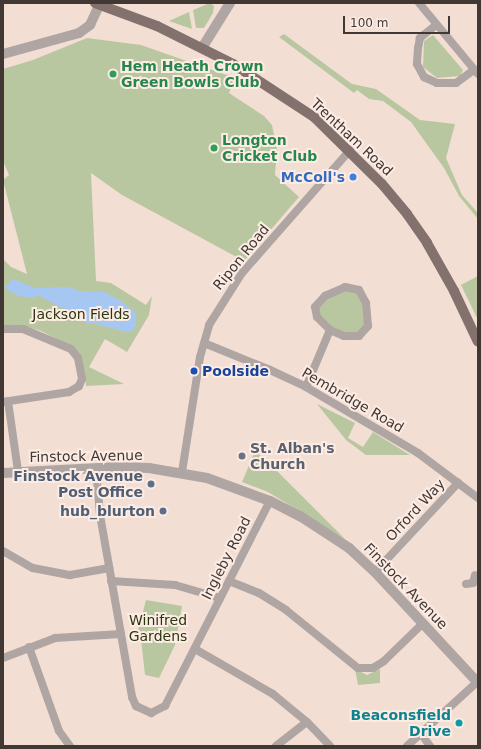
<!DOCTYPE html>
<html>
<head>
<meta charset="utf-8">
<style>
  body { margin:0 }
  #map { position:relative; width:481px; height:749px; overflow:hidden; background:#f3ded4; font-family:"DejaVu Sans",sans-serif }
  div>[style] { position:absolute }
  .green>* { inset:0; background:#b9c7a1 }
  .water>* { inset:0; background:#a7c7f3 }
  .minor>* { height:8px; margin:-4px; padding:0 4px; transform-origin:4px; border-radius:4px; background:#afa5a3 }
  .tertiary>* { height:10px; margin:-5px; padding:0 5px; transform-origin:5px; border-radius:5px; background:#afa5a3 }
  .primary>* { height:10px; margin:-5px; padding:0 5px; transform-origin:5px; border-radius:5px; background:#83716e }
  .dots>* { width:11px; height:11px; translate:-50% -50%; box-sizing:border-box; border:2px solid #fdece4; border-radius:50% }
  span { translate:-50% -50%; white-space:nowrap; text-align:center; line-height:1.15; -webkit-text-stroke:4px #fdece4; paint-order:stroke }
  .leisure-label { font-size:14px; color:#27864d; font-weight:700 }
  .left { translate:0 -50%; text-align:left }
  .street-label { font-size:14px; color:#413834 }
  .shop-label { font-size:14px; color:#366cbe; font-weight:700 }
  .right { translate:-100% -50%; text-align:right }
  .park-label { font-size:14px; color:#2a360f }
  .transit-label { font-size:14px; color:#164399; font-weight:700 }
  .worship-label { font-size:14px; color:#5b616d; font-weight:700 }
  .service-label { font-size:14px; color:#4e5e75; font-weight:700 }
  .culture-label { font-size:14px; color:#0d838f; font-weight:700 }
  .frame { position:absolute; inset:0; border:4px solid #413834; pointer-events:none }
  .scale { position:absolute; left:343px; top:16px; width:107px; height:18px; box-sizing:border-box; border:2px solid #413834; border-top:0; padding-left:5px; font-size:12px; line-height:14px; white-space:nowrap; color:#413834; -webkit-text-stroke:3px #fdece4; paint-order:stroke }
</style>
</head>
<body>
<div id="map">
  <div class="green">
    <i style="clip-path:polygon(210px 3px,214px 6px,213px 13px,204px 28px,196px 28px,193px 10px)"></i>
    <i style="clip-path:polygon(189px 12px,192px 29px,169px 21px)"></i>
    <i style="clip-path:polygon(284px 34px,352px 84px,376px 89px,420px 120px,455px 124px,446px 158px,462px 195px,478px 213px,478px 219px,459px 196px,444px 168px,411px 122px,383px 101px,369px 99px,357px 90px,354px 93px,279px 37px)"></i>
    <i style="clip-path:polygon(433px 35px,463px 70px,460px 76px,437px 78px,423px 67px,424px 41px)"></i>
    <i style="clip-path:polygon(87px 38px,141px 45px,235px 78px,229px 93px,264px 116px,272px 125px,277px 149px,275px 175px,299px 197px,244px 261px,122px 195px,91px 173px,96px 281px,111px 283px,146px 305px,152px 296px,149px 315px,127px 352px,105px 339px,89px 367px,124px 384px,86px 386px,85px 374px,73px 347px,41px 331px,24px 326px,3px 325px,3px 259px,11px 267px,27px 274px,3px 180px,9px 175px,3px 161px,3px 69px,33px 60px)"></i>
    <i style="clip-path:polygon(478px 276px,478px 320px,461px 285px)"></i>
    <i style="clip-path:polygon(353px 288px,365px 303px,367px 326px,358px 334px,345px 335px,323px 321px,316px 307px,326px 297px)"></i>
    <i style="clip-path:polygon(317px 404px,355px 423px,348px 438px,363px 447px,373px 432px,410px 455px,366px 455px,346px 440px)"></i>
    <i style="clip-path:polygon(255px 451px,270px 464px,345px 539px,268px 492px,242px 482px)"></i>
    <i style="clip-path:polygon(146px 600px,182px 606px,175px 645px,159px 678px,145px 675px,141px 639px,136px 638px)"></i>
    <i style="clip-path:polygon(355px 669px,367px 675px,380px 669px,380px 683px,358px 685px)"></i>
  </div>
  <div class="water">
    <i style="clip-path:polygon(13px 279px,35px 288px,68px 287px,80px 291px,105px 292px,121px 301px,136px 313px,136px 326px,132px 331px,127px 332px,96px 324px,86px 324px,84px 318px,75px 310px,62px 308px,38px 295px,33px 298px,18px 296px,5px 288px)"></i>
  </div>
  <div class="minor">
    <i style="left:419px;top:3px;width:92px;rotate:50.3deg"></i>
    <i style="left:436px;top:25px;width:21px;rotate:141deg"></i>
    <i style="left:420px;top:38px;width:10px;rotate:101deg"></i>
    <i style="left:418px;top:48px;width:16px;rotate:94deg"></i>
    <i style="left:417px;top:64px;width:15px;rotate:62deg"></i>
    <i style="left:424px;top:77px;width:14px;rotate:25deg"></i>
    <i style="left:437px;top:83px;width:19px"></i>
    <i style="left:456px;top:83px;width:22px;rotate:-36deg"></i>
    <i style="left:3px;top:329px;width:20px"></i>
    <i style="left:23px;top:329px;width:52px;rotate:22.6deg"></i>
    <i style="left:71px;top:349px;width:11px;rotate:52deg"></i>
    <i style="left:78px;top:358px;width:21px;rotate:79deg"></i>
    <i style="left:82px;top:379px;width:8px;rotate:113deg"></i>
    <i style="left:79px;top:386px;width:12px;rotate:149deg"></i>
    <i style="left:69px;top:392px;width:67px;rotate:171.4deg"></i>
    <i style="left:204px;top:343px;width:71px;rotate:22.2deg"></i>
    <i style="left:270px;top:370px;width:40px;rotate:25deg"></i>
    <i style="left:306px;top:387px;width:130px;rotate:30.5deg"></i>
    <i style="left:418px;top:453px;width:75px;rotate:36.9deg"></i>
    <i style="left:306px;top:387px;width:62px;rotate:-67.2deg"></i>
    <i style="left:330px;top:330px;width:18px;rotate:-135deg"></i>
    <i style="left:317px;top:317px;width:10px;rotate:-101deg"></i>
    <i style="left:315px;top:307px;width:15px;rotate:-48deg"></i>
    <i style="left:325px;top:296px;width:22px;rotate:-24deg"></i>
    <i style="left:345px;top:287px;width:14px;rotate:12deg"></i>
    <i style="left:359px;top:290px;width:15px;rotate:62deg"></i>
    <i style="left:366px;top:303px;width:23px;rotate:85deg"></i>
    <i style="left:368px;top:326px;width:13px;rotate:132deg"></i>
    <i style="left:359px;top:336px;width:15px;rotate:180deg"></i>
    <i style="left:344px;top:336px;width:15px;rotate:-157deg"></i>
    <i style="left:8px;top:401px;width:71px;rotate:81.9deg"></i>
    <i style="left:96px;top:468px;width:47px;rotate:85.1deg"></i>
    <i style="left:100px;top:515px;width:185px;rotate:80deg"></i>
    <i style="left:132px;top:697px;width:10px;rotate:66deg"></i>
    <i style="left:136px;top:706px;width:17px;rotate:25deg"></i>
    <i style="left:151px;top:713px;width:16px;rotate:-27deg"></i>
    <i style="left:165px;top:706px;width:230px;rotate:-62.9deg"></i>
    <i style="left:182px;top:472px;width:116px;rotate:-81.1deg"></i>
    <i style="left:200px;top:357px;width:33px;rotate:-74deg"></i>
    <i style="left:209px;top:325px;width:62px;rotate:-57.6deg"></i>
    <i style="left:242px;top:273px;width:164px;rotate:-48.7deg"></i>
    <i style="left:3px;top:551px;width:34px;rotate:30deg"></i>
    <i style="left:33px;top:568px;width:38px;rotate:11deg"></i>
    <i style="left:70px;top:575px;width:40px;rotate:-10deg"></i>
    <i style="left:375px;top:572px;width:122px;rotate:-47deg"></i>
    <i style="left:111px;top:581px;width:64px;rotate:3.6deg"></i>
    <i style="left:175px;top:585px;width:47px;rotate:16.1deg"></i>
    <i style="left:229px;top:581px;width:32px;rotate:22deg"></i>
    <i style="left:259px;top:593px;width:32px;rotate:32deg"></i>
    <i style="left:286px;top:610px;width:92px;rotate:38.9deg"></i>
    <i style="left:358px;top:668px;width:15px"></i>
    <i style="left:373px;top:668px;width:13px;rotate:-32deg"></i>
    <i style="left:384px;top:661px;width:53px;rotate:-44.2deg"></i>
    <i style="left:466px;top:584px;width:7px;rotate:-8deg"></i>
    <i style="left:473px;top:583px;width:8px;rotate:-76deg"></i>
    <i style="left:29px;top:647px;width:89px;rotate:70.3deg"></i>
    <i style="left:59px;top:731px;width:19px;rotate:54deg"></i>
    <i style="left:195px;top:649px;width:90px;rotate:30deg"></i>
    <i style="left:273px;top:694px;width:44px;rotate:39.5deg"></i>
    <i style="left:307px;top:722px;width:33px;rotate:46deg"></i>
    <i style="left:3px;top:658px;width:56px;rotate:-21deg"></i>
    <i style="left:55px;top:638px;width:66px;rotate:-3.5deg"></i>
    <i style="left:422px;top:735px;width:14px;rotate:54deg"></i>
    <i style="left:276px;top:746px;width:39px;rotate:-38deg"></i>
    <i style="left:407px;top:746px;width:95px;rotate:-42.4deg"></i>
  </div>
  <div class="tertiary">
    <i style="left:202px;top:48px;width:53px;rotate:-58.1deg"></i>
    <i style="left:3px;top:54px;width:79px;rotate:-15.4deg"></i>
    <i style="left:79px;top:33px;width:14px;rotate:-36deg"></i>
    <i style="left:90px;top:25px;width:23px;rotate:-65deg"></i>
    <i style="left:3px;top:473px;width:115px;rotate:-3deg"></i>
    <i style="left:118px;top:467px;width:31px;rotate:2deg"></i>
    <i style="left:149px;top:468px;width:59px;rotate:9.8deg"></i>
    <i style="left:207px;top:478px;width:67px;rotate:20.1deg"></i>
    <i style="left:270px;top:501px;width:34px;rotate:27deg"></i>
    <i style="left:300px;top:516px;width:59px;rotate:33.1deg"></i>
    <i style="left:349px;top:548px;width:35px;rotate:43deg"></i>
    <i style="left:375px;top:572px;width:151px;rotate:47.1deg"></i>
  </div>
  <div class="primary">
    <i style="left:95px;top:3px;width:66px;rotate:20.4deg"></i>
    <i style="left:157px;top:26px;width:85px;rotate:26.6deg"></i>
    <i style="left:233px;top:64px;width:97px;rotate:33.2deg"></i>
    <i style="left:314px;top:117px;width:95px;rotate:44.6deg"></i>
    <i style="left:382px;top:184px;width:39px;rotate:50deg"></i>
    <i style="left:407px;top:214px;width:35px;rotate:55deg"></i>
    <i style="left:427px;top:243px;width:55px;rotate:60.6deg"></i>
    <i style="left:454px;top:291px;width:56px;rotate:64.8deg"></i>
  </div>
  <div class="dots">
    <i style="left:113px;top:74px;background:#2e9e5b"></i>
    <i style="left:214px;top:148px;background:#2e9e5b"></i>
    <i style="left:353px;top:177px;background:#3f7fe0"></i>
    <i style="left:194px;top:371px;background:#1a4fb4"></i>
    <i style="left:242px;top:456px;background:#6b7280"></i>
    <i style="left:151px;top:484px;background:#5c6f8a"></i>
    <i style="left:163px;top:511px;background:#5c6f8a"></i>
    <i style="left:459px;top:723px;background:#0f9aa8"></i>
  </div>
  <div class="leisure-label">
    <span class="left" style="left:121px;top:74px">Hem Heath Crown<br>Green Bowls Club</span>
    <span class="left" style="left:222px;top:148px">Longton<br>Cricket Club</span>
  </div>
  <div class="street-label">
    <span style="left:352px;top:137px;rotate:43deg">Trentham Road</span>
    <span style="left:241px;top:257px;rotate:-51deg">Ripon Road</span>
    <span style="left:353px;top:400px;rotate:30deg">Pembridge Road</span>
    <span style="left:86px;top:456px;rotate:-1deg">Finstock Avenue</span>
    <span style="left:415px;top:510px;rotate:-47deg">Orford Way</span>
    <span style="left:226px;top:558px;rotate:-63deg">Ingleby Road</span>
    <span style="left:406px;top:586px;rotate:46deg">Finstock Avenue</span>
  </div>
  <div class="shop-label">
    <span class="right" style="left:345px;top:177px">McColl's</span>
  </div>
  <div class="park-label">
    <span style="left:81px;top:314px">Jackson Fields</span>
    <span style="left:158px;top:628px">Winifred<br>Gardens</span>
  </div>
  <div class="transit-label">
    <span class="left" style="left:202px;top:371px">Poolside</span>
  </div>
  <div class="worship-label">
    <span class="left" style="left:250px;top:456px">St. Alban's<br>Church</span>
  </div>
  <div class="service-label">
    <span class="right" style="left:143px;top:484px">Finstock Avenue<br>Post Office</span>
    <span class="right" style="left:155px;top:511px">hub_blurton</span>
  </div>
  <div class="culture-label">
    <span class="right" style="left:451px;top:723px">Beaconsfield<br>Drive</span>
  </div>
  <div class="frame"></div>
  <div class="scale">100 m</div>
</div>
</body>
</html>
